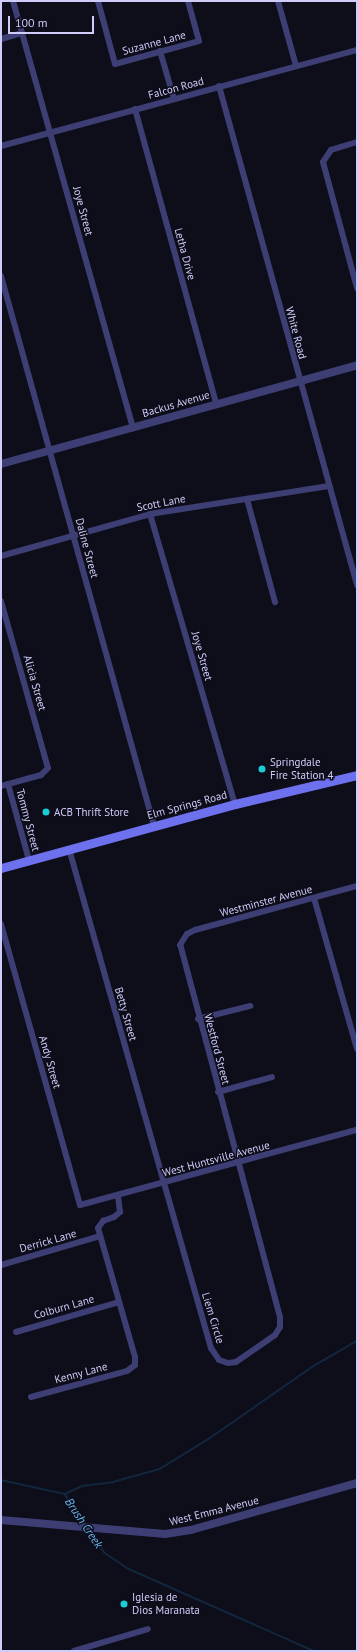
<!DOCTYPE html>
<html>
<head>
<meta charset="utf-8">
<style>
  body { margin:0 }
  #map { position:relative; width:358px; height:1652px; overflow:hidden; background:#0e0d1a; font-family:"PT Sans",sans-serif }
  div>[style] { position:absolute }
  .stream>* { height:1.5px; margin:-0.75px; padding:0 0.75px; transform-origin:0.75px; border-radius:0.75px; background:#12263d }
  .minor>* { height:6px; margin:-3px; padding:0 3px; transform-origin:3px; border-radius:3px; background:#3d3e73 }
  .tertiary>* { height:8px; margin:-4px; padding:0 4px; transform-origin:4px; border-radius:4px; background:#3d3e73 }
  .secondary>* { height:9px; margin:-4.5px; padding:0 4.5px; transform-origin:4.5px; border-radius:4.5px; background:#6e71ed }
  .dots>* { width:11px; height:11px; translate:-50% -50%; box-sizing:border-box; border:2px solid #0e0d1a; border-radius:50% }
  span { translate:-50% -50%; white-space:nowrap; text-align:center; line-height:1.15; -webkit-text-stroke:3px #0e0d1a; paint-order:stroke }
  .street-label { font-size:11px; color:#cfccf9 }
  .poi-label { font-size:11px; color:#cfccf9 }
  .left { translate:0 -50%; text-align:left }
  .water-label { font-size:12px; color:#66b5ec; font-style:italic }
  .frame { position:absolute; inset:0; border:2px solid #cfccf9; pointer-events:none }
  .scale { position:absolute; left:8px; top:16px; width:86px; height:18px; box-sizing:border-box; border:2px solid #cfccf9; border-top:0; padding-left:5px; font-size:12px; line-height:14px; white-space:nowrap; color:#cfccf9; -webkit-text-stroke:3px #0e0d1a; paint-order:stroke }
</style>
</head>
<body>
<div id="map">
  <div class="stream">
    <i style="left:1px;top:1480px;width:66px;rotate:12.3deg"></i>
    <i style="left:65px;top:1494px;width:35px;rotate:57deg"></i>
    <i style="left:65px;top:1494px;width:19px;rotate:-25deg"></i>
    <i style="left:82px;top:1486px;width:31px;rotate:-7deg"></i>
    <i style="left:113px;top:1482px;width:49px;rotate:-15.5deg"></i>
    <i style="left:160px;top:1469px;width:59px;rotate:-31.8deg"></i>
    <i style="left:210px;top:1438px;width:124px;rotate:-34.8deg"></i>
    <i style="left:312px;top:1367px;width:52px;rotate:-30deg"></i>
    <i style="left:89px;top:1531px;width:27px;rotate:54deg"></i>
    <i style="left:105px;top:1553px;width:29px;rotate:34deg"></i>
    <i style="left:129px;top:1569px;width:202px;rotate:23.9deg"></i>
  </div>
  <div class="minor">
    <i style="left:13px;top:1px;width:444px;rotate:74.3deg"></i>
    <i style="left:98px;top:1px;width:65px;rotate:74.9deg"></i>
    <i style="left:115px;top:64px;width:87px;rotate:-15.3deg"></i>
    <i style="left:199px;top:41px;width:41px;rotate:-105.4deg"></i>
    <i style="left:278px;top:1px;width:67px;rotate:74.5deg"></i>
    <i style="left:1px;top:39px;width:22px;rotate:-16deg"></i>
    <i style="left:160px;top:51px;width:50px;rotate:73.7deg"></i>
    <i style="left:219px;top:86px;width:518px;rotate:74.54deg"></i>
    <i style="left:135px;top:109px;width:306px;rotate:74.6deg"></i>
    <i style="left:357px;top:142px;width:27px;rotate:163deg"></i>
    <i style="left:331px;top:150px;width:14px;rotate:124deg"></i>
    <i style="left:323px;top:162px;width:131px;rotate:74.9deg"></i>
    <i style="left:1px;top:146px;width:369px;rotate:-15.1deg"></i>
    <i style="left:1px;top:276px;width:571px;rotate:74.45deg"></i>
    <i style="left:247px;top:499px;width:107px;rotate:74.8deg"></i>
    <i style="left:150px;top:514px;width:302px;rotate:73.7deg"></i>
    <i style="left:1px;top:556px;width:155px;rotate:-15.7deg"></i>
    <i style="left:150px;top:514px;width:181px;rotate:-8.9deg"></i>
    <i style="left:1px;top:601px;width:173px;rotate:74.3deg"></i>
    <i style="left:48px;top:768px;width:10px;rotate:135deg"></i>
    <i style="left:41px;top:775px;width:41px;rotate:164.6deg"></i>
    <i style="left:8px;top:784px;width:79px;rotate:74.6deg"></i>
    <i style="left:69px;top:849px;width:519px;rotate:74.12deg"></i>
    <i style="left:211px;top:1348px;width:14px;rotate:56deg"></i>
    <i style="left:219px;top:1360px;width:9px;rotate:18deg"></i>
    <i style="left:228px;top:1363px;width:8px;rotate:-7deg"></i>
    <i style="left:236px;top:1362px;width:47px;rotate:-34.7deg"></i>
    <i style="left:275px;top:1335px;width:9px;rotate:-58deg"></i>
    <i style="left:280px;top:1327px;width:10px;rotate:-90deg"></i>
    <i style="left:280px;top:1317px;width:385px;rotate:-105deg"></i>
    <i style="left:180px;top:945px;width:13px;rotate:-58deg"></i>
    <i style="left:187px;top:934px;width:9px;rotate:-27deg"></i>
    <i style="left:195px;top:930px;width:168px;rotate:-15.2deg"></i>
    <i style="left:314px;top:898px;width:157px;rotate:74.1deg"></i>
    <i style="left:1px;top:924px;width:292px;rotate:74.3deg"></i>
    <i style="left:80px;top:1205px;width:287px;rotate:-15.2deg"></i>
    <i style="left:198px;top:1019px;width:54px;rotate:-14deg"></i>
    <i style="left:218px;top:1092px;width:56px;rotate:-15.5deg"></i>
    <i style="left:1px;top:1265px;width:103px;rotate:-16.3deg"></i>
    <i style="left:16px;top:1332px;width:107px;rotate:-16.2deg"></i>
    <i style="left:31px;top:1397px;width:99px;rotate:-15.2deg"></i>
    <i style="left:127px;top:1371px;width:10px;rotate:-37deg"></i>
    <i style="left:135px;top:1365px;width:8px;rotate:-90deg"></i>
    <i style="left:135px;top:1357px;width:134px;rotate:-106deg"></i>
    <i style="left:98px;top:1228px;width:9px;rotate:-54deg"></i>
    <i style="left:103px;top:1221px;width:12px;rotate:-20deg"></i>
    <i style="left:114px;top:1217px;width:8px;rotate:-40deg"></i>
    <i style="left:120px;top:1212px;width:17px;rotate:-97deg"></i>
    <i style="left:74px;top:1651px;width:77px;rotate:-16.6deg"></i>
  </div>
  <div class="tertiary">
    <i style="left:1px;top:464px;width:370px;rotate:-15.5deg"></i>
    <i style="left:1px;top:1520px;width:165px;rotate:4.9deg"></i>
    <i style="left:165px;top:1534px;width:26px;rotate:-9deg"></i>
    <i style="left:191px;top:1530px;width:173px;rotate:-15.8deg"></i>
  </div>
  <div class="secondary">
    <i style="left:1px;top:868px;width:243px;rotate:-15.3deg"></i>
    <i style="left:235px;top:804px;width:125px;rotate:-13.4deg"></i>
  </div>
  <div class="dots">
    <i style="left:262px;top:769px;background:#1acdd6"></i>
    <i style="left:46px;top:812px;background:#1acdd6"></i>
    <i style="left:124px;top:1604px;background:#1acdd6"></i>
  </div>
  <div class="street-label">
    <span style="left:154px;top:43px;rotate:-15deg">Suzanne Lane</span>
    <span style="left:176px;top:88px;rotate:-15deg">Falcon Road</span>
    <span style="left:83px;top:211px;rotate:75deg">Joye Street</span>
    <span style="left:185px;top:254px;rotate:75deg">Letha Drive</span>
    <span style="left:296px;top:333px;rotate:75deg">White Road</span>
    <span style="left:176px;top:404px;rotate:-16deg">Backus Avenue</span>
    <span style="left:161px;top:503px;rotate:-11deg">Scott Lane</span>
    <span style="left:87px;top:548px;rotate:75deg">Daline Street</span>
    <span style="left:202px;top:656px;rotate:74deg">Joye Street</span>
    <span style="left:35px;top:683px;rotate:74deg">Alicia Street</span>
    <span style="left:187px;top:805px;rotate:-15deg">Elm Springs Road</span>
    <span style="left:28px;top:820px;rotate:75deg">Tommy Street</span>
    <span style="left:266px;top:901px;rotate:-15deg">Westminster Avenue</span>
    <span style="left:126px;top:1014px;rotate:74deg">Betty Street</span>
    <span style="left:217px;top:1049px;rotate:75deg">Westford Street</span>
    <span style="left:50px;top:1062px;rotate:74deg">Andy Street</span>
    <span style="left:216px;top:1159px;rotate:-15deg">West Huntsville Avenue</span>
    <span style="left:48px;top:1241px;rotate:-16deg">Derrick Lane</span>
    <span style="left:64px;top:1307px;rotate:-16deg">Colburn Lane</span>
    <span style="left:213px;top:1318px;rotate:73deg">Liem Circle</span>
    <span style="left:81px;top:1373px;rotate:-15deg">Kenny Lane</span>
    <span style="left:214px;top:1511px;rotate:-14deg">West Emma Avenue</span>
  </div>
  <div class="poi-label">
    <span class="left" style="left:270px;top:769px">Springdale<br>Fire Station 4</span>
    <span class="left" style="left:54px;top:812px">ACB Thrift Store</span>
    <span class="left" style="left:132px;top:1604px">Iglesia de<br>Dios Maranata</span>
  </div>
  <div class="water-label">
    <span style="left:84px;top:1523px;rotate:56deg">Brush Creek</span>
  </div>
  <div class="frame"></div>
  <div class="scale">100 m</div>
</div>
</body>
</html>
